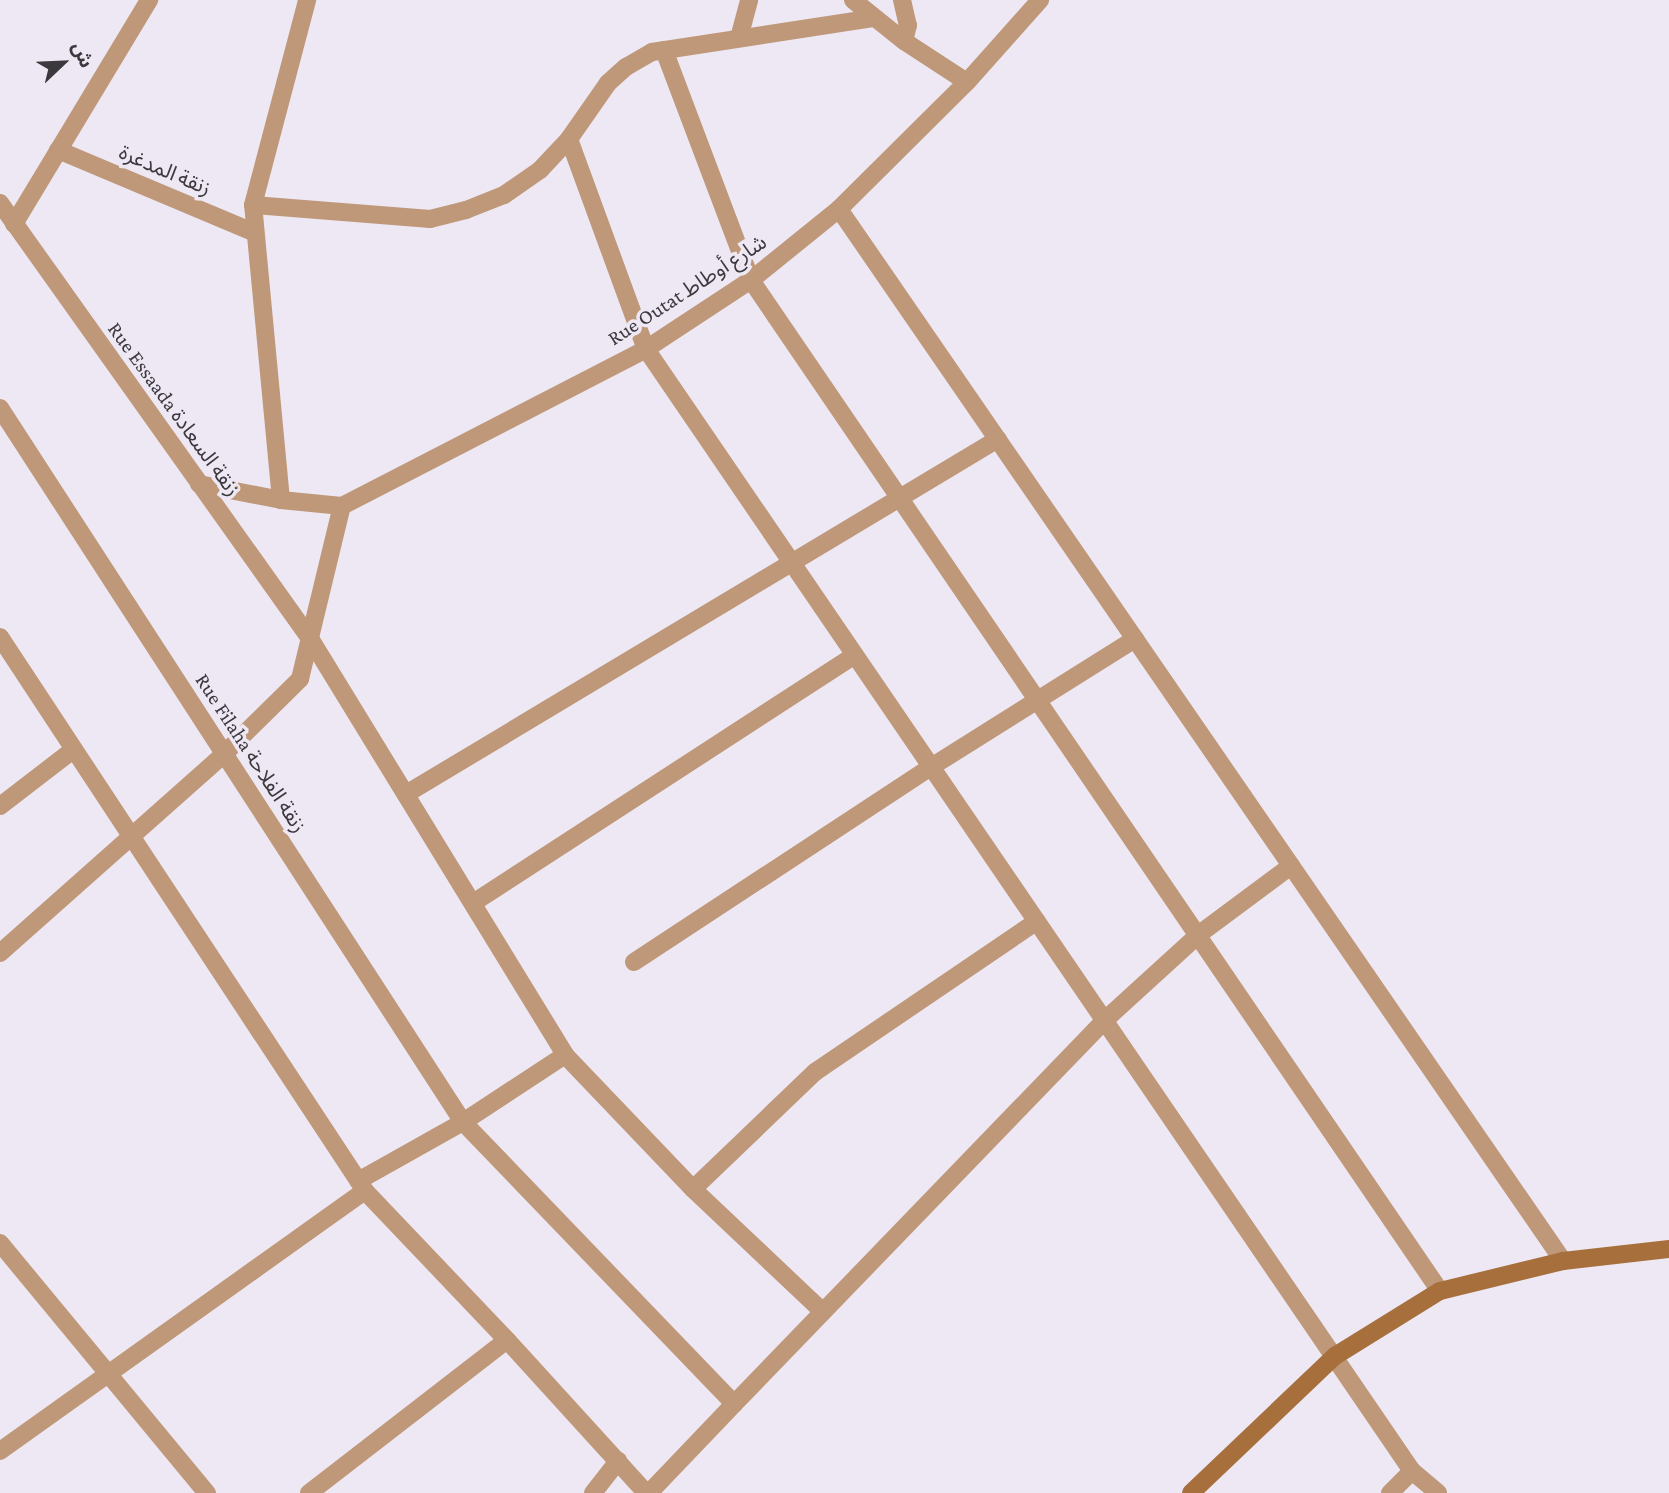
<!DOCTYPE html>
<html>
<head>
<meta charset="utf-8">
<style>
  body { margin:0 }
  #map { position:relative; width:1669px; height:1493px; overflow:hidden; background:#eee8f4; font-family:"Crimson Pro","Noto Sans Arabic",serif }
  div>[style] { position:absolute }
  .lane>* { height:18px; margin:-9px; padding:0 9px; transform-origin:9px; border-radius:9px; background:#be9878 }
  .street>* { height:18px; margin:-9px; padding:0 9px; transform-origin:9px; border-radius:9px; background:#be9878 }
  .secondary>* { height:18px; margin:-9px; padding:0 9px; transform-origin:9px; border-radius:9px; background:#a66f3c }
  span { translate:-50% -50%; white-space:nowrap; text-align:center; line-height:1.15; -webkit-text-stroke:7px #eee8f4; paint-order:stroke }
  .street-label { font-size:21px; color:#3b393e }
  .north { position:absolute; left:28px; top:28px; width:70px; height:70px; -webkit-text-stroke:5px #eee8f4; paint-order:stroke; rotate:67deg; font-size:19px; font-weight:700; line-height:28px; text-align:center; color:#3b393e }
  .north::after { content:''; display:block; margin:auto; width:24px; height:32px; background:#3b393e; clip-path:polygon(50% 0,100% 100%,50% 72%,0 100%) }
</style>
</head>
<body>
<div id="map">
  <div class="lane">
    <i style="left:0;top:408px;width:851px;rotate:57.04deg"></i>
    <i style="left:463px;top:1122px;width:120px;rotate:150.7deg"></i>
    <i style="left:734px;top:1404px;width:534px;rotate:-45.99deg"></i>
    <i style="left:1105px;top:1020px;width:126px;rotate:-42.4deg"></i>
    <i style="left:1198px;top:935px;width:116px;rotate:-36.6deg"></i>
  </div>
  <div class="street">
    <i style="left:853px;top:0;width:65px;rotate:38.8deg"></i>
    <i style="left:904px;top:41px;width:75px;rotate:33.1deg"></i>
    <i style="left:902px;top:0;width:26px;rotate:77deg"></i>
    <i style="left:908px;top:25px;width:16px;rotate:104deg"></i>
    <i style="left:739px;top:38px;width:39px;rotate:-75deg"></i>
    <i style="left:664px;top:50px;width:246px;rotate:69.3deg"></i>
    <i style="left:751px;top:280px;width:1223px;rotate:55.73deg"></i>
    <i style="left:569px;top:139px;width:224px;rotate:69.9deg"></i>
    <i style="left:646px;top:349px;width:1359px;rotate:55.68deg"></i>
    <i style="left:1412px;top:1471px;width:34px;rotate:40deg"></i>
    <i style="left:58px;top:150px;width:212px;rotate:22.8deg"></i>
    <i style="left:0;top:203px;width:536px;rotate:54.56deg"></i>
    <i style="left:311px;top:640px;width:487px;rotate:58.5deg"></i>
    <i style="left:565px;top:1055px;width:185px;rotate:46.3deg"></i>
    <i style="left:693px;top:1189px;width:178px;rotate:43.4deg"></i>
    <i style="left:253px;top:205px;width:178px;rotate:4.5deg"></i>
    <i style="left:430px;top:219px;width:37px;rotate:-14deg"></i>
    <i style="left:466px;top:210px;width:41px;rotate:-21.5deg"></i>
    <i style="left:504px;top:195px;width:44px;rotate:-34.8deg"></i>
    <i style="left:540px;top:170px;width:42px;rotate:-46.9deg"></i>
    <i style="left:569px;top:139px;width:68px;rotate:-55.1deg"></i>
    <i style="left:608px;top:83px;width:24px;rotate:-42deg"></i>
    <i style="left:626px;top:67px;width:30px;rotate:-30deg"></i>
    <i style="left:652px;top:52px;width:225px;rotate:-8.7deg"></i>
    <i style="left:839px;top:209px;width:1277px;rotate:55.46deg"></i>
    <i style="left:14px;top:224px;width:262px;rotate:-58.9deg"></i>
    <i style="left:199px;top:484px;width:84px;rotate:11deg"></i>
    <i style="left:281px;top:500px;width:61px;rotate:5.6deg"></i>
    <i style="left:281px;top:500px;width:296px;rotate:-95.4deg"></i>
    <i style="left:253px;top:205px;width:212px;rotate:-75.2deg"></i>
    <i style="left:0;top:637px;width:663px;rotate:56.62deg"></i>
    <i style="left:365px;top:1191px;width:206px;rotate:46.4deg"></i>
    <i style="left:507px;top:1340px;width:207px;rotate:47.7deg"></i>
    <i style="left:406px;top:794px;width:690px;rotate:-30.95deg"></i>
    <i style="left:0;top:806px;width:92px;rotate:-37.5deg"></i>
    <i style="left:473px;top:903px;width:455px;rotate:-33deg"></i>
    <i style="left:0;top:953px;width:300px;rotate:-41.6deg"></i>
    <i style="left:224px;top:754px;width:107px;rotate:-44.6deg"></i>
    <i style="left:300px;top:679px;width:178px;rotate:-76.4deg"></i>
    <i style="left:342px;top:506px;width:342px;rotate:-27.3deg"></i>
    <i style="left:646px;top:349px;width:126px;rotate:-33.3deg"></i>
    <i style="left:751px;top:280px;width:113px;rotate:-38.9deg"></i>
    <i style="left:839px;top:209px;width:180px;rotate:-44.8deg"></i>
    <i style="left:967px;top:82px;width:110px;rotate:-48.3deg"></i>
    <i style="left:634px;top:962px;width:355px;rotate:-33.3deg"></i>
    <i style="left:931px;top:767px;width:241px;rotate:-32.1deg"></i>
    <i style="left:565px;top:1055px;width:122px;rotate:146.7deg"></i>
    <i style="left:463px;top:1122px;width:391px;rotate:46.1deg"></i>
    <i style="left:734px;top:1404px;width:123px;rotate:133.7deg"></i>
    <i style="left:693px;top:1189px;width:169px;rotate:-43.8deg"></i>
    <i style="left:815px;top:1072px;width:268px;rotate:-34.2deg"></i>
    <i style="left:0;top:1243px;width:325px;rotate:50.4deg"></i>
    <i style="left:0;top:1451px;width:448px;rotate:-35.5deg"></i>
    <i style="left:309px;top:1493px;width:250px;rotate:-37.7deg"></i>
    <i style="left:593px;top:1493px;width:41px;rotate:-52deg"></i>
    <i style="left:1390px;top:1493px;width:31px;rotate:-45deg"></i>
  </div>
  <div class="secondary">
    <i style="left:1191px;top:1493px;width:199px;rotate:-43.6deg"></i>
    <i style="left:1335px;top:1356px;width:123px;rotate:-31.8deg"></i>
    <i style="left:1440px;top:1291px;width:127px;rotate:-13.7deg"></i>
    <i style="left:1563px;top:1261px;width:107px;rotate:-6.5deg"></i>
  </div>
  <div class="street-label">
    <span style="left:165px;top:170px;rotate:23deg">زنقة المدغرة</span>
    <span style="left:687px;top:290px;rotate:-33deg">Rue Outat شارع أوطاط</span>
    <span style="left:174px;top:409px;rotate:54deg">Rue Essaada زنقة السعادة</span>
    <span style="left:251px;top:753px;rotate:57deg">Rue Filaha زنقة الفلاحة</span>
  </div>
  <div class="north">ش</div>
</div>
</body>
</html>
